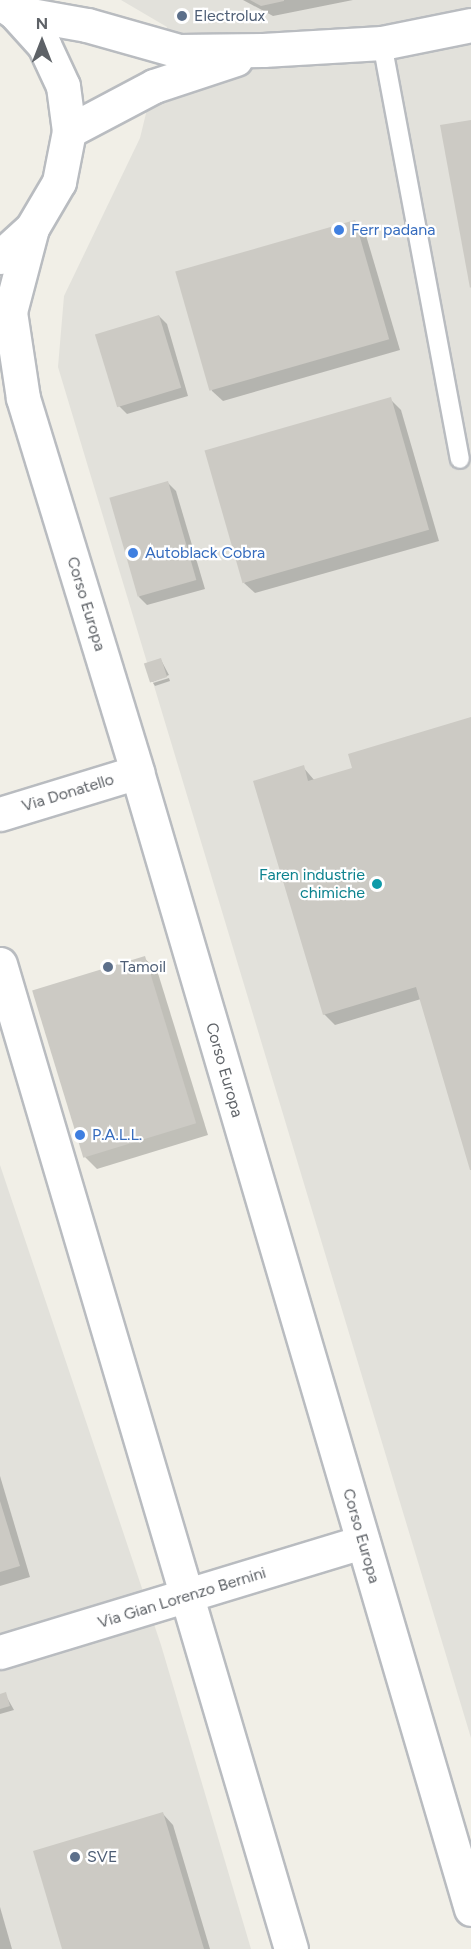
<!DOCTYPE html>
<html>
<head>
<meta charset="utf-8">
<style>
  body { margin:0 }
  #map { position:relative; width:471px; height:1949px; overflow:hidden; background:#f1efe7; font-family:Figtree,sans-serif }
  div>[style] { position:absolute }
  .industrial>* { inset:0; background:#e2e1db }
  .shadow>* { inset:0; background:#0003 }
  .building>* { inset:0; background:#cccac4; transform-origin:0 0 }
  .roads { filter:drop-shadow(2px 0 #b9bcc0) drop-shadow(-2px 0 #b9bcc0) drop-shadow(0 2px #b9bcc0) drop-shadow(0 -2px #b9bcc0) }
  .service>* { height:18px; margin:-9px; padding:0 9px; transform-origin:9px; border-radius:9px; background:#fff }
  .minor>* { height:33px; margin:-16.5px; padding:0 16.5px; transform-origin:16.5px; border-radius:16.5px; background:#fff }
  .tertiary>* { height:33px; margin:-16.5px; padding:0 16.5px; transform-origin:16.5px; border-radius:16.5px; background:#fff }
  .dots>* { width:16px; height:16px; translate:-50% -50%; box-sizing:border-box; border:3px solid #fff; border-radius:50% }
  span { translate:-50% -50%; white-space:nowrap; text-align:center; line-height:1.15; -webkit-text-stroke:4.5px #fff; paint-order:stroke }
  .service-label { font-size:16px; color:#4e5e75 }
  .left { translate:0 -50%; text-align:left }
  .shop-label { font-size:16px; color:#366cbe }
  .street-label { font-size:16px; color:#5e6267 }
  .culture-label { font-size:16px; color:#0d838f }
  .right { translate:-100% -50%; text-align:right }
  .north { position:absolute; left:12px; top:12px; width:60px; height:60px; -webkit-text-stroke:4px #fff; paint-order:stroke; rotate:0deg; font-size:16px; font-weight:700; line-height:24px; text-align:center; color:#5e6267 }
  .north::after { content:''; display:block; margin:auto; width:21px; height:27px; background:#5e6267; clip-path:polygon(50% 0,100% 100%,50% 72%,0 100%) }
</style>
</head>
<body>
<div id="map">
  <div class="industrial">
    <i style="clip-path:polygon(121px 0,471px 0,471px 1738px,58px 367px,64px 296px,140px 138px,167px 27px)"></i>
    <i style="clip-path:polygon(0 1165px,161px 1645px,251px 1949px,0 1949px)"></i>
  </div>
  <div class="shadow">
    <i style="clip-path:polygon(243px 0,353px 0,273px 16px)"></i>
    <i style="clip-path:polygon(355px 221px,365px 232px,400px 350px,223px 401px,212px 391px,177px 273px)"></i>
    <i style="clip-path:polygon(159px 316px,167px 324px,188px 396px,127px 414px,119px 406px)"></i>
    <i style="clip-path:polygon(390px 399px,401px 410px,439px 541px,255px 593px,244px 583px)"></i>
    <i style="clip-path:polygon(168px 483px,176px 491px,205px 589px,147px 605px,139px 597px)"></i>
    <i style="clip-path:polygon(161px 660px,169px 675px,152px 682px,146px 664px)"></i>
    <i style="clip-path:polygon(169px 678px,170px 681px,155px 686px,153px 683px)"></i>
    <i style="clip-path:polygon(471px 719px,471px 1167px,421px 999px,335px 1025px,324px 1014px,303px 767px,315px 781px,354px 769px)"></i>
    <i style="clip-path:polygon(144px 958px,157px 970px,208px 1135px,97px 1169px,85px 1157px)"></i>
    <i style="clip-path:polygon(0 1476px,30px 1577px,0 1586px)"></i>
    <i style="clip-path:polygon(5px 1694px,14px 1710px,0 1714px,0 1695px)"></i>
    <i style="clip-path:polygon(163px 1814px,173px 1825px,210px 1949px,64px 1949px)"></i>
    <i style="clip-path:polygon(0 1907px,12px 1949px,0 1949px)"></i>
  </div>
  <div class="building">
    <i style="clip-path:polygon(250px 0,284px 0,284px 1px,261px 6px)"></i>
    <i style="clip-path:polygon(471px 120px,471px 287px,470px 288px,440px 125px)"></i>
    <i style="left:355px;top:220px;width:124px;height:187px;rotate:74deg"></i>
    <i style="left:159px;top:315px;width:76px;height:67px;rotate:73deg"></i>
    <i style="left:391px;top:397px;width:138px;height:194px;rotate:74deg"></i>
    <i style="left:168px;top:481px;width:103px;height:61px;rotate:74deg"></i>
    <i style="left:161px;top:658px;width:20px;height:18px;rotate:72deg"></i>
    <i style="clip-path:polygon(471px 717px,471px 1170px,470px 1170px,416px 987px,323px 1015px,253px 781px,304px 765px,308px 781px,352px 768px,348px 754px)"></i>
    <i style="left:145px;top:956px;width:175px;height:118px;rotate:73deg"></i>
    <i style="clip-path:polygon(0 1501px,20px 1566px,0 1572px)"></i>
    <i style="clip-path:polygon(6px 1692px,10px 1706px,0 1709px,0 1694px)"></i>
    <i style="clip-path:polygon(163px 1812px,204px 1949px,62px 1949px,33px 1851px)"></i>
  </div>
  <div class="roads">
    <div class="service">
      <i style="left:382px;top:43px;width:423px;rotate:79.4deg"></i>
    </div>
    <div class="minor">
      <i style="left:14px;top:12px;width:74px;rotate:10.1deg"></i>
      <i style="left:87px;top:25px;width:96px;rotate:15.8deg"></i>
      <i style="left:179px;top:51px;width:84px;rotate:-0.7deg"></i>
      <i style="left:263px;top:50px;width:119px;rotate:-3.4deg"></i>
      <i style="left:382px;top:43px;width:91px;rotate:-11.4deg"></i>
      <i style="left:69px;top:131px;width:96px;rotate:-27.9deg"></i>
      <i style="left:154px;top:86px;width:86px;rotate:-18.2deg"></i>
      <i style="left:0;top:814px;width:143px;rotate:-17deg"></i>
      <i style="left:0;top:1652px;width:379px;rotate:-16.9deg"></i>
    </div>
    <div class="tertiary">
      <i style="left:0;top:3px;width:17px;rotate:33deg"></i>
      <i style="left:14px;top:12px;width:45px;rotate:47.7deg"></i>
      <i style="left:44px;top:45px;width:45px;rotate:65.1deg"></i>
      <i style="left:63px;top:86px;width:45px;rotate:82.4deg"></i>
      <i style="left:69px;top:131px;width:52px;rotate:101.1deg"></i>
      <i style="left:59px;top:182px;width:53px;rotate:120.4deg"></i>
      <i style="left:32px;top:228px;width:43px;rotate:137.8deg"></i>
      <i style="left:32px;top:228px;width:87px;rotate:104.7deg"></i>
      <i style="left:10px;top:312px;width:87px;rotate:81.4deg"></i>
      <i style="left:23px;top:398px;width:391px;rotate:73deg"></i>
      <i style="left:137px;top:772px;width:1185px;rotate:73.63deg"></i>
      <i style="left:0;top:964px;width:1027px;rotate:73.54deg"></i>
    </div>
  </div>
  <div class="dots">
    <i style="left:182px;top:16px;background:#5c6f8a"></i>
    <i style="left:339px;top:230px;background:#3f7fe0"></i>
    <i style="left:133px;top:553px;background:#3f7fe0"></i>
    <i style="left:377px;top:884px;background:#0f9aa8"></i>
    <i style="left:108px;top:967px;background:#5c6f8a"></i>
    <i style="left:80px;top:1135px;background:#3f7fe0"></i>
    <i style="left:75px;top:1857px;background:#5c6f8a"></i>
  </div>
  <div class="service-label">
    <span class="left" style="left:194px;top:16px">Electrolux</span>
    <span class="left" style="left:120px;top:967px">Tamoil</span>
    <span class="left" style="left:87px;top:1857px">SVE</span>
  </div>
  <div class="shop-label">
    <span class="left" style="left:351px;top:230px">Ferr padana</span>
    <span class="left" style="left:145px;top:553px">Autoblack Cobra</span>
    <span class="left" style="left:92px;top:1135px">P.A.L.L.</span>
  </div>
  <div class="street-label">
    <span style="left:86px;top:604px;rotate:73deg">Corso Europa</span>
    <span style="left:68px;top:793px;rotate:-17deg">Via Donatello</span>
    <span style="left:224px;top:1070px;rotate:74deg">Corso Europa</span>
    <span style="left:361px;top:1536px;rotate:74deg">Corso Europa</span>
    <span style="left:182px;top:1598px;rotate:-17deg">Via Gian Lorenzo Bernini</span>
  </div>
  <div class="culture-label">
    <span class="right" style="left:365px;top:884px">Faren industrie<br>chimiche</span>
  </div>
  <div class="north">N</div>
</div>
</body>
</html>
